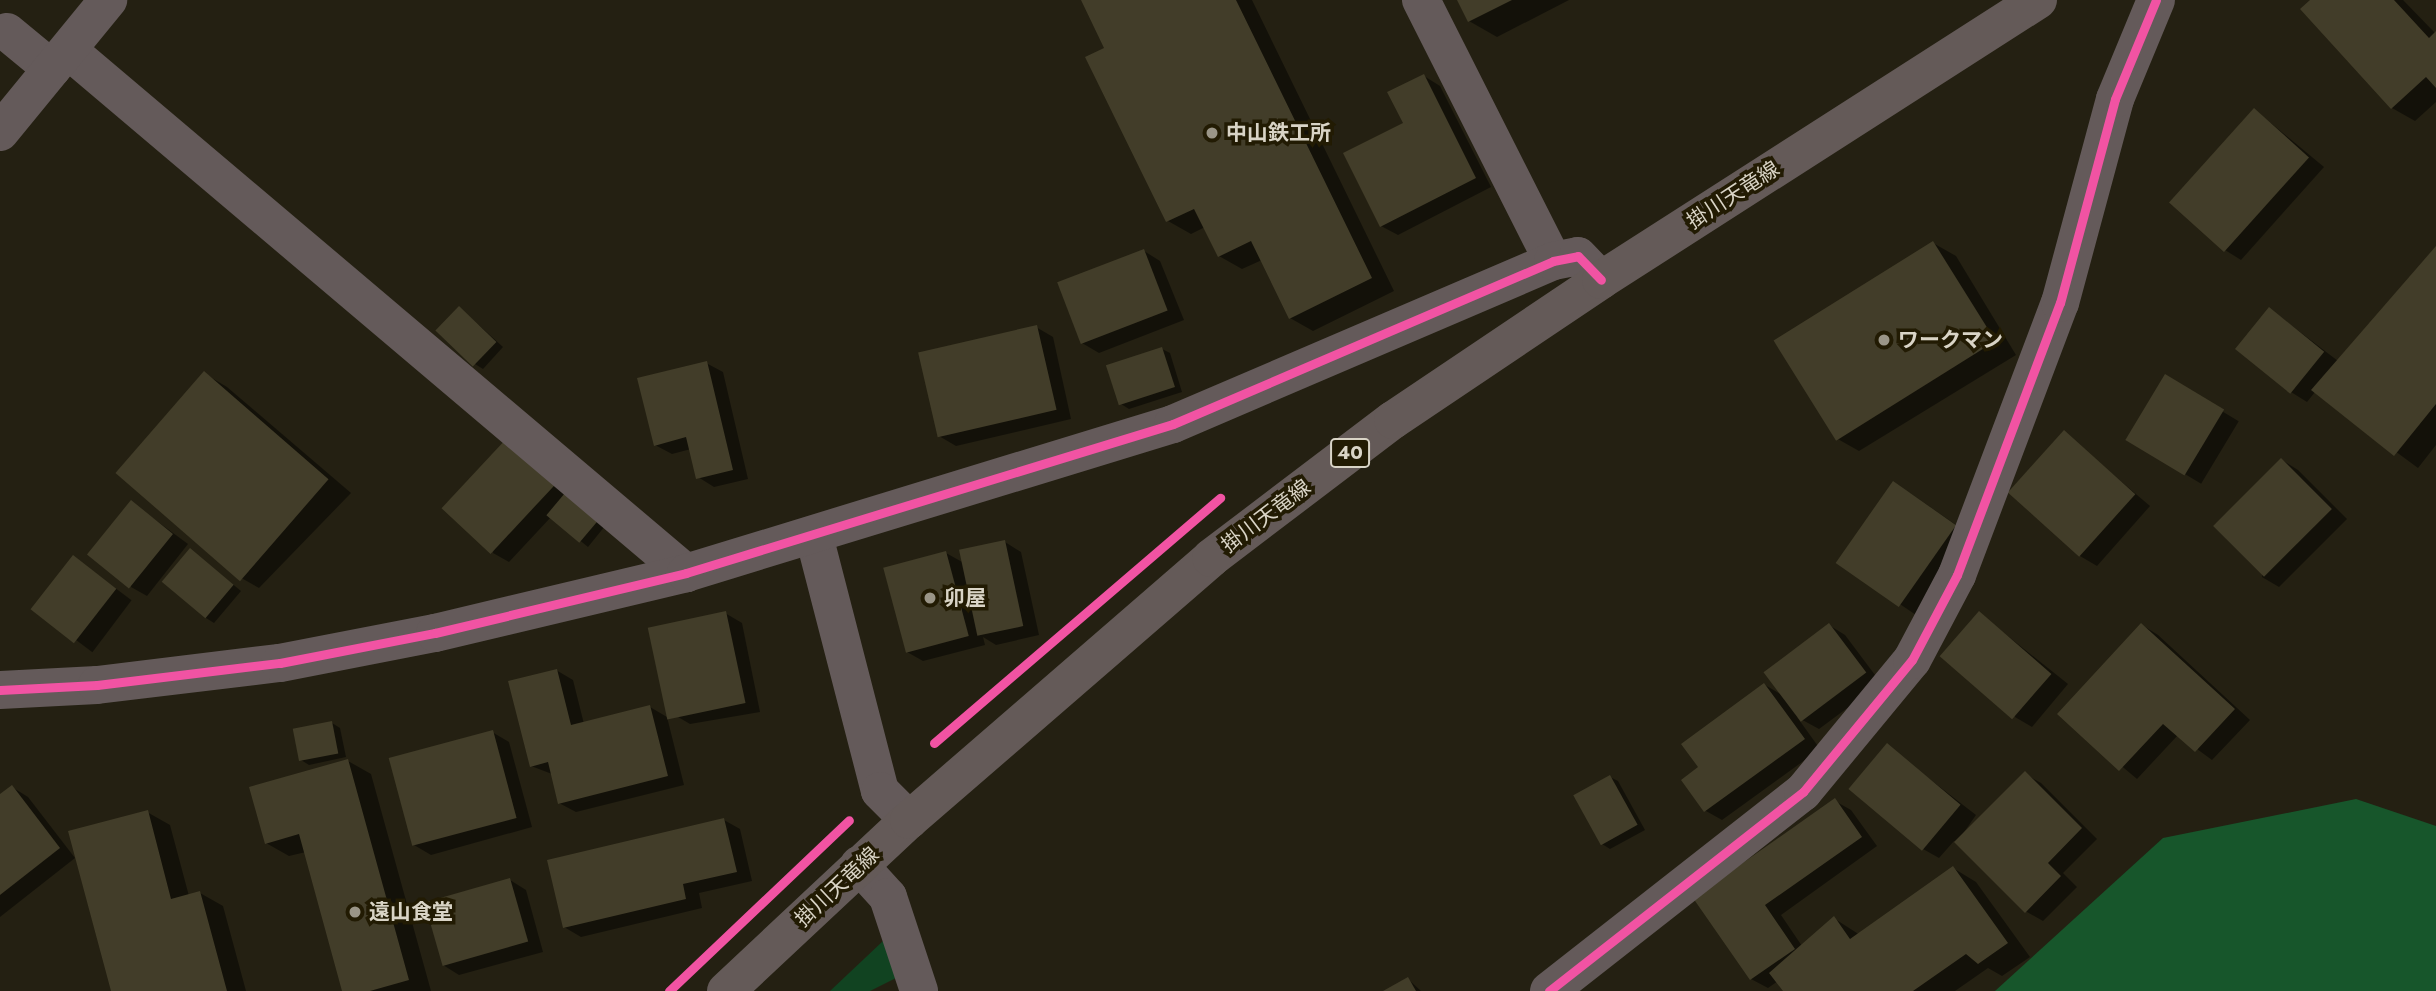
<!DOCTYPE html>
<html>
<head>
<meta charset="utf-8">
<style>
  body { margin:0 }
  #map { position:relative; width:2436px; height:991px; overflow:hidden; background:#242012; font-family:Jost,"Noto Sans JP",sans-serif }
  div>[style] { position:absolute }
  .green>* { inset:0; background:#114321 }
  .forest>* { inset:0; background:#17562b }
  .shadow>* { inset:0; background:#0007; transform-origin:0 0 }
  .building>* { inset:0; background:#423d29; transform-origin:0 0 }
  .minor>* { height:38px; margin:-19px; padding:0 19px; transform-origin:19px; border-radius:19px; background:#645a5a }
  .tertiary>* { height:38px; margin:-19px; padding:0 19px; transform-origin:19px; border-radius:19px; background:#645a5a }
  .primary>* { height:38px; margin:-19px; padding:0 19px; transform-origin:19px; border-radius:19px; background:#645a58 }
  .cycleway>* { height:9px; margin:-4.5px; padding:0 4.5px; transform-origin:4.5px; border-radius:4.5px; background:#f153a3 }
  .dots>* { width:19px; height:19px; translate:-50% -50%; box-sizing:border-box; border:4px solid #221b03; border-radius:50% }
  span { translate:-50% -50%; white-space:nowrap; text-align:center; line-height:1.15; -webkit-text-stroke:7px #221b03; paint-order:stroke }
  .shield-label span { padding:2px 5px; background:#221b03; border:2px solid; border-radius:5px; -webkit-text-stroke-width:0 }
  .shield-label { font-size:19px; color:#d9d4c6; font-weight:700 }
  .poi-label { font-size:21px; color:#d9d4c6; font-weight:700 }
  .left { translate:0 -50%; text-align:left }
  .street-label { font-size:21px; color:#d9d4c6 }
</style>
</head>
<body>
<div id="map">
  <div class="green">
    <i style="clip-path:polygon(883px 941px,898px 977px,870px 991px,830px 991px)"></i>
  </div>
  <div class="forest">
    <i style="clip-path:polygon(2356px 799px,2436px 826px,2436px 991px,1995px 991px,2163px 838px)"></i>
  </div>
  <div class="shadow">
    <i style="clip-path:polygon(1083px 0,1252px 0,1394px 291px,1313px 331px,1290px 318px,1262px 260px,1242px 269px,1219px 256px,1205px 227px,1191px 234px,1168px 221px,1106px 49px)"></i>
    <i style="clip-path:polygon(1459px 0,1569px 0,1497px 37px,1469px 21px)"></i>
    <i style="clip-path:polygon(2313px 0,2403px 0,2436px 34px,2436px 102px,2415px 121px,2392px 108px)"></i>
    <i style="clip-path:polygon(1424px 76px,1440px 86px,1491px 187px,1398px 235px,1381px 226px,1406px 124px)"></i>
    <i style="clip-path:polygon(2255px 110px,2324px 167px,2241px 260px,2225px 250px)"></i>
    <i style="clip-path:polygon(1933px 243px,1956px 256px,2016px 355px,1859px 451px,1836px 438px)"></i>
    <i style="clip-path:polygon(2436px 249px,2436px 445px,2418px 468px,2315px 392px,2307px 402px,2291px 392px,2270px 309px,2338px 361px)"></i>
    <i style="clip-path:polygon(1144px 251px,1160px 261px,1184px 320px,1099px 353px,1082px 343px)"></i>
    <i style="clip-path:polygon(460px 308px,503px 347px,483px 369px,475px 364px)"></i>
    <i style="clip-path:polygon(1036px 327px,1053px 337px,1071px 419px,956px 446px,939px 436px)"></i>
    <i style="clip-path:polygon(1162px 349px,1170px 353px,1182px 392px,1129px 409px,1121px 404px)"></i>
    <i style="clip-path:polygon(706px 363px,723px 372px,748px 479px,714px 487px,698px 477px,691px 449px,672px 454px,655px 445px)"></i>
    <i style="clip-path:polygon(205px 374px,227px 387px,351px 493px,259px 588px,236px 575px,122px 476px)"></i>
    <i style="left:2165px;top:377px;width:86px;height:73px;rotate:31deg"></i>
    <i style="clip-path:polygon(2064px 433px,2150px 506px,2097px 566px,2080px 556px)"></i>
    <i style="clip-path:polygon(507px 441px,605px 526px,588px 547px,551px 517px,509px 562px,493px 553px)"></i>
    <i style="clip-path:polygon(2282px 460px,2298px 470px,2347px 519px,2279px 587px,2262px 577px)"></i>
    <i style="clip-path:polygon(1910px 493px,1972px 536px,1916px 615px,1838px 562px)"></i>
    <i style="clip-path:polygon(131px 502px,188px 544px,147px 596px,131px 587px)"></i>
    <i style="clip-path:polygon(1005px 542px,1021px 552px,1039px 635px,996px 645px,983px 637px,985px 645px,923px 661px,907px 652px,946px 553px,964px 563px)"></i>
    <i style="clip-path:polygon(191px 550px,241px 591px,214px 623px,206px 618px)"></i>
    <i style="left:74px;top:557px;width:72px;height:65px;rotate:37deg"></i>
    <i style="clip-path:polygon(725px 613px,742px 623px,760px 712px,690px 724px,673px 714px)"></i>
    <i style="clip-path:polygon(1979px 613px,2068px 684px,2032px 727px,2015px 717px)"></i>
    <i style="clip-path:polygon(1829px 625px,1845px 635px,1881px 683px,1819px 729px,1797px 717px,1820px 749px,1722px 820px,1706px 811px,1684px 780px,1701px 768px,1765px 685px,1784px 696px)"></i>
    <i style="clip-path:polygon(2142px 625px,2158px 635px,2250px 720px,2212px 760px,2178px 735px,2137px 779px,2060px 714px)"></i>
    <i style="clip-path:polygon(556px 670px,573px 680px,584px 724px,650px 707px,667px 717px,684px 785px,576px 812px,559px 803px,552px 774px,531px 766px)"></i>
    <i style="clip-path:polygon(332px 723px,340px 728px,346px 757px,309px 765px,301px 760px)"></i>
    <i style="clip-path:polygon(492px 732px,509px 742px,532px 827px,431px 855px,414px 845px)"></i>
    <i style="clip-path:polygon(1887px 746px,1976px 815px,1960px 838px,2025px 774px,2041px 783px,2097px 839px,2063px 873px,2077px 887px,2043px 921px,2027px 912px,1954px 841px,1939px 858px,1923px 849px)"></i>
    <i style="clip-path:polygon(348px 761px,371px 774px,431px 991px,344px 991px,306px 852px,289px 856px,266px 843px)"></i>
    <i style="clip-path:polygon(1610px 777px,1618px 781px,1645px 830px,1610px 849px,1602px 844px)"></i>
    <i style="clip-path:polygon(12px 787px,28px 797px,75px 858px,0 917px,0 796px)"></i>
    <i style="clip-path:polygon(1835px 801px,1851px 810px,1877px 846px,1781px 915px,1802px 946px,1835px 919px,1860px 935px,1953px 868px,1976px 882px,2030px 957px,2002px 976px,1988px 968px,1955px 991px,1785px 991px,1778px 981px,1768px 988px,1751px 979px,1695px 899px)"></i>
    <i style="clip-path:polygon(147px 812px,170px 825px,189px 896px,200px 893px,223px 906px,246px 991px,113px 991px)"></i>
    <i style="clip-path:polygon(724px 820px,740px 829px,752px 881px,699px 893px,702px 908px,581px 937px,564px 927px)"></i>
    <i style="clip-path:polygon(510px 880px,526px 890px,543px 952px,459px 975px,443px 965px)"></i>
    <i style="clip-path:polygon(1408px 979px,1421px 991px,1387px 991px)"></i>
  </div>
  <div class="building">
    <i style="clip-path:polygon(1081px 0,1236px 0,1372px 278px,1289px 319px,1251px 241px,1218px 257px,1194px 209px,1166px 222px,1085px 57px,1104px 48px)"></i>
    <i style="clip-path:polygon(1457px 0,1512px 0,1468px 22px)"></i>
    <i style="clip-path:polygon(2310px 0,2394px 0,2429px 38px,2436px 31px,2436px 88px,2426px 77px,2391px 109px,2300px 9px)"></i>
    <i style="clip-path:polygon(1424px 74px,1476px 178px,1380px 227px,1343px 153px,1403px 123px,1387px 92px)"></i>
    <i style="left:2254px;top:108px;width:74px;height:127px;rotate:42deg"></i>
    <i style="left:1933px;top:241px;width:118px;height:188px;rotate:58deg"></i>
    <i style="clip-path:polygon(2436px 246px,2436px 404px,2394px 456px,2311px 390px)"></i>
    <i style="left:1144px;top:249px;width:66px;height:93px;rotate:69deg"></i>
    <i style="left:459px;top:306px;width:52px;height:34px;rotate:44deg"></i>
    <i style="left:2269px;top:307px;width:71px;height:54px;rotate:39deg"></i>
    <i style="left:1037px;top:325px;width:87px;height:122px;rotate:77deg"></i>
    <i style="left:1162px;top:347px;width:42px;height:59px;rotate:72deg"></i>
    <i style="clip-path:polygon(707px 361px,733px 470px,696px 479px,686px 437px,654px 446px,637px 378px)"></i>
    <i style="left:204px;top:371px;width:165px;height:135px;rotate:41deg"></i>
    <i style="left:2165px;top:374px;width:69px;height:77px;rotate:31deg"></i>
    <i style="left:2064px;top:430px;width:96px;height:84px;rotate:42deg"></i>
    <i style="left:507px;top:438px;width:67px;height:96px;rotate:43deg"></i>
    <i style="left:2281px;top:458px;width:72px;height:96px;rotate:45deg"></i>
    <i style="left:1893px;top:481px;width:77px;height:100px;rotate:35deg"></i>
    <i style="left:565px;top:493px;width:43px;height:29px;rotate:40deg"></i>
    <i style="left:131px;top:500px;width:54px;height:70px;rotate:39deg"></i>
    <i style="left:1005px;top:540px;width:88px;height:47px;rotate:78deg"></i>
    <i style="left:190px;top:548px;width:57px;height:44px;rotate:40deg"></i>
    <i style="left:946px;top:551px;width:88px;height:65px;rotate:75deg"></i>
    <i style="left:73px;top:555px;width:55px;height:69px;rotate:38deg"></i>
    <i style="left:726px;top:611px;width:94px;height:80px;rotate:78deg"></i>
    <i style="left:1979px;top:611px;width:96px;height:60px;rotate:41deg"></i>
    <i style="left:1829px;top:623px;width:62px;height:82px;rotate:53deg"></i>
    <i style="clip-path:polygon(2141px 623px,2235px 709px,2195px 752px,2163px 724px,2119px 771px,2057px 714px)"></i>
    <i style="clip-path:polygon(557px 669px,571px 725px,650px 705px,668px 776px,558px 804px,548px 762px,530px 767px,508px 681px)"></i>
    <i style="clip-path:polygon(1764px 683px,1805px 739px,1704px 812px,1681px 780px,1698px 767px,1681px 744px)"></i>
    <i style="left:332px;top:721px;width:33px;height:40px;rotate:79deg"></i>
    <i style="left:493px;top:730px;width:91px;height:108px;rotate:75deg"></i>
    <i style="left:1887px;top:743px;width:96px;height:60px;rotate:40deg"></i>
    <i style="clip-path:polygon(348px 759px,409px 980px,370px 991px,342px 991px,299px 834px,265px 844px,249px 787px)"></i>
    <i style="clip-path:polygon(2025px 771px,2082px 828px,2048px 863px,2061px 876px,2025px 913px,1954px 842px)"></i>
    <i style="left:1610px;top:775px;width:57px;height:42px;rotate:61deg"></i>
    <i style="clip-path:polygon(12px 785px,60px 848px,0 895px,0 794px)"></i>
    <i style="clip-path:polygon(1835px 798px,1862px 837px,1765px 905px,1795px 949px,1750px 980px,1693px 898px)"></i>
    <i style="clip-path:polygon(148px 810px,171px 899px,200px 891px,227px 991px,111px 991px,68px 831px)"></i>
    <i style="clip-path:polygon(724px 818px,737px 872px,683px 884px,686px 899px,563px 928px,547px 860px)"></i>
    <i style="clip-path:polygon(1953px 866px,2008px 943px,1978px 964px,1966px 954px,1913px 991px,1783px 991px,1769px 973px,1834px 916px,1850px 939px)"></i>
    <i style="left:510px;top:878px;width:66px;height:89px;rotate:74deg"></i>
    <i style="clip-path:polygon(1408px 977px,1416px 991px,1383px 991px)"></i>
  </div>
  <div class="minor">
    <i style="left:1421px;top:0;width:292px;rotate:63.2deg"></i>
    <i style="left:7px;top:32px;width:58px;rotate:39.4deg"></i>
    <i style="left:68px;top:50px;width:810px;rotate:40.24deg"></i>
    <i style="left:0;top:132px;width:171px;rotate:-50.7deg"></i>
    <i style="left:814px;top:536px;width:263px;rotate:75.5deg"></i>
    <i style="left:880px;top:791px;width:41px;rotate:45deg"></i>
    <i style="left:859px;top:865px;width:43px;rotate:47.8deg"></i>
    <i style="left:888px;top:897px;width:99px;rotate:71.7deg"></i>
    <i style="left:1549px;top:991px;width:323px;rotate:-38.1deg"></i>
    <i style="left:1803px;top:792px;width:171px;rotate:-50.5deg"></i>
    <i style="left:1912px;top:660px;width:96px;rotate:-62.1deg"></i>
    <i style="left:1957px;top:575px;width:291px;rotate:-69.3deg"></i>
    <i style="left:2060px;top:303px;width:211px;rotate:-74.9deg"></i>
    <i style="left:2115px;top:99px;width:107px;rotate:-67.5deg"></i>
  </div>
  <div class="tertiary">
    <i style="left:0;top:690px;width:97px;rotate:-3deg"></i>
    <i style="left:97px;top:685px;width:184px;rotate:-6.9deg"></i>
    <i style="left:280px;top:663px;width:158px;rotate:-11deg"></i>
    <i style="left:435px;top:633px;width:258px;rotate:-13.4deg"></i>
    <i style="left:686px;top:573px;width:509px;rotate:-17.01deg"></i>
    <i style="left:1173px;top:424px;width:413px;rotate:-23.2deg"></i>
    <i style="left:1553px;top:261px;width:25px;rotate:-11deg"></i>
    <i style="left:1578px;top:256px;width:33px;rotate:46deg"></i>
  </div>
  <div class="primary">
    <i style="left:726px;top:991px;width:250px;rotate:-43.1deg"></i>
    <i style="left:909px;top:820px;width:400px;rotate:-40.9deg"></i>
    <i style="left:1211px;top:558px;width:228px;rotate:-37.2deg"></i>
    <i style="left:1393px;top:420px;width:251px;rotate:-33.9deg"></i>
    <i style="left:1601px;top:280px;width:519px;rotate:-32.65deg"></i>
  </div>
  <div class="cycleway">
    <i style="left:0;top:690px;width:97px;rotate:-3deg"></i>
    <i style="left:97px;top:685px;width:184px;rotate:-6.9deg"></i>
    <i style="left:280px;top:663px;width:158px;rotate:-11deg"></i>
    <i style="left:435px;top:633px;width:258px;rotate:-13.4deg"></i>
    <i style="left:686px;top:573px;width:509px;rotate:-17.01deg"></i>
    <i style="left:1173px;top:424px;width:413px;rotate:-23.2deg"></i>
    <i style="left:1553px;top:261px;width:25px;rotate:-11deg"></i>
    <i style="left:1578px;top:256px;width:33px;rotate:46deg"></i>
    <i style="left:934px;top:743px;width:377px;rotate:-40.6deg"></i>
    <i style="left:669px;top:991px;width:248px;rotate:-43.5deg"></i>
    <i style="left:1549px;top:991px;width:323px;rotate:-38.1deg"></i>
    <i style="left:1803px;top:792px;width:171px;rotate:-50.5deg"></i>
    <i style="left:1912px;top:660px;width:96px;rotate:-62.1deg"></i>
    <i style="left:1957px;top:575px;width:291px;rotate:-69.3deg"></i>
    <i style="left:2060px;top:303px;width:211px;rotate:-74.9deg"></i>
    <i style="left:2115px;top:99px;width:107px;rotate:-67.5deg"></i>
  </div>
  <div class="dots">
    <i style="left:1212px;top:133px;background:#9a9587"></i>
    <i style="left:1884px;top:340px;background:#9a9587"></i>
    <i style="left:930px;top:598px;background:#9a9587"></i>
    <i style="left:355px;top:912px;background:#9a9587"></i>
  </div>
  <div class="shield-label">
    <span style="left:1350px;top:453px">40</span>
  </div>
  <div class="poi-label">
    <span class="left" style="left:1226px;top:133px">中山鉄工所</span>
    <span class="left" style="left:1898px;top:340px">ワークマン</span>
    <span class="left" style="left:944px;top:598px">卯屋</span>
    <span class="left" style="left:369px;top:912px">遠山食堂</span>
  </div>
  <div class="street-label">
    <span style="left:1733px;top:195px;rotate:-33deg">掛川天竜線</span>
    <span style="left:1266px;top:516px;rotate:-37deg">掛川天竜線</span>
    <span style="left:837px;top:887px;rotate:-43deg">掛川天竜線</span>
  </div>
</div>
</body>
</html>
